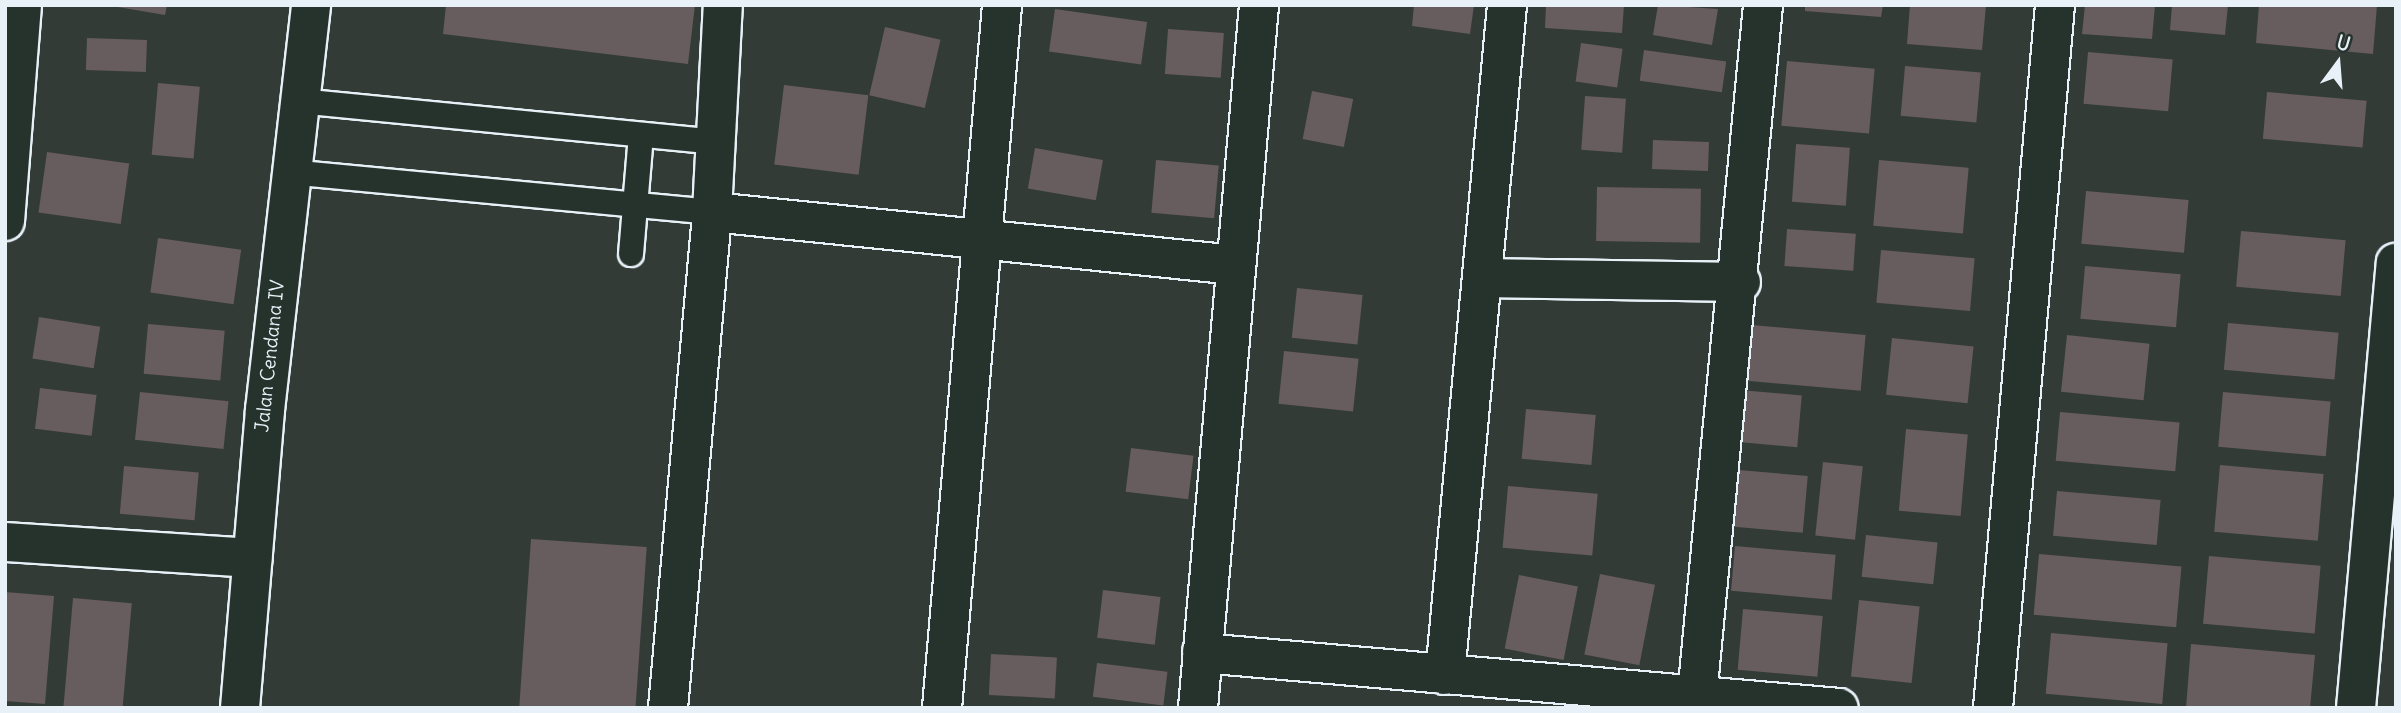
<!DOCTYPE html>
<html>
<head>
<meta charset="utf-8">
<style>
  body { margin:0 }
  #map { position:relative; width:2401px; height:713px; overflow:hidden; background:#333b37; font-family:Delius,sans-serif }
  div>[style] { position:absolute }
  .building>* { inset:0; background:#675c5e; transform-origin:0 0 }
  .roads { filter:drop-shadow(2px 0 #e8f1f8) drop-shadow(-2px 0 #e8f1f8) drop-shadow(0 2px #e8f1f8) drop-shadow(0 -2px #e8f1f8) }
  .service>* { height:24px; margin:-12px; padding:0 12px; transform-origin:12px; border-radius:12px; background:#26332d }
  .minor>* { height:38px; margin:-19px; padding:0 19px; transform-origin:19px; border-radius:19px; background:#26332d }
  span { translate:-50% -50%; white-space:nowrap; text-align:center; line-height:1.15; -webkit-text-stroke:7px #26332d; paint-order:stroke }
  .street-label { font-size:19px; color:#e8f1f8 }
  .frame { position:absolute; inset:0; border:7px solid #e8f1f8; pointer-events:none }
  .north { position:absolute; left:2303px; top:28px; width:70px; height:70px; -webkit-text-stroke:5px #26332d; paint-order:stroke; rotate:16deg; font-size:19px; font-weight:700; line-height:28px; text-align:center; color:#e8f1f8 }
  .north::after { content:''; display:block; margin:auto; width:24px; height:32px; background:#e8f1f8; clip-path:polygon(50% 0,100% 100%,50% 72%,0 100%) }
</style>
</head>
<body>
<div id="map">
  <div class="building">
    <i style="clip-path:polygon(106px 5px,167px 5px,165px 15px)"></i>
    <i style="clip-path:polygon(446px 5px,695px 5px,688px 64px,443px 34px)"></i>
    <i style="clip-path:polygon(1414px 5px,1474px 5px,1470px 34px,1412px 26px)"></i>
    <i style="clip-path:polygon(1546px 5px,1624px 5px,1622px 33px,1545px 28px)"></i>
    <i style="clip-path:polygon(1658px 5px,1718px 9px,1712px 45px,1653px 35px)"></i>
    <i style="clip-path:polygon(1805px 5px,1883px 5px,1881px 17px,1805px 11px)"></i>
    <i style="clip-path:polygon(1910px 5px,1986px 5px,1982px 50px,1907px 44px)"></i>
    <i style="clip-path:polygon(2085px 5px,2155px 5px,2152px 39px,2082px 34px)"></i>
    <i style="clip-path:polygon(2172px 5px,2228px 5px,2225px 35px,2170px 30px)"></i>
    <i style="clip-path:polygon(2259px 5px,2377px 5px,2373px 54px,2256px 43px)"></i>
    <i style="left:1055px;top:9px;width:93px;height:43px;rotate:8deg"></i>
    <i style="left:885px;top:27px;width:57px;height:70px;rotate:13deg"></i>
    <i style="left:1168px;top:29px;width:56px;height:45px;rotate:4deg"></i>
    <i style="left:87px;top:38px;width:60px;height:32px;rotate:2deg"></i>
    <i style="left:1581px;top:43px;width:42px;height:39px;rotate:8deg"></i>
    <i style="left:1644px;top:50px;width:83px;height:31px;rotate:8deg"></i>
    <i style="left:2088px;top:52px;width:85px;height:52px;rotate:5deg"></i>
    <i style="left:1787px;top:61px;width:88px;height:65px;rotate:5deg"></i>
    <i style="left:1905px;top:66px;width:76px;height:50px;rotate:5deg"></i>
    <i style="left:158px;top:83px;width:42px;height:72px;rotate:5deg"></i>
    <i style="left:784px;top:85px;width:85px;height:80px;rotate:7deg"></i>
    <i style="left:1312px;top:91px;width:42px;height:49px;rotate:11deg"></i>
    <i style="left:2267px;top:92px;width:100px;height:47px;rotate:5deg"></i>
    <i style="left:1585px;top:96px;width:41px;height:54px;rotate:4deg"></i>
    <i style="left:1653px;top:140px;width:56px;height:29px;rotate:2deg"></i>
    <i style="left:1796px;top:144px;width:54px;height:58px;rotate:4deg"></i>
    <i style="left:1035px;top:148px;width:69px;height:41px;rotate:10deg"></i>
    <i style="left:47px;top:152px;width:83px;height:61px;rotate:8deg"></i>
    <i style="left:1156px;top:160px;width:63px;height:53px;rotate:5deg"></i>
    <i style="left:1879px;top:160px;width:90px;height:66px;rotate:5deg"></i>
    <i style="left:1597px;top:187px;width:104px;height:54px;rotate:1deg"></i>
    <i style="left:2086px;top:191px;width:103px;height:53px;rotate:5deg"></i>
    <i style="left:1787px;top:229px;width:69px;height:37px;rotate:4deg"></i>
    <i style="left:2241px;top:231px;width:105px;height:56px;rotate:5deg"></i>
    <i style="left:158px;top:238px;width:84px;height:55px;rotate:8deg"></i>
    <i style="left:1881px;top:250px;width:94px;height:53px;rotate:5deg"></i>
    <i style="left:2085px;top:266px;width:96px;height:53px;rotate:5deg"></i>
    <i style="left:1297px;top:288px;width:66px;height:50px;rotate:6deg"></i>
    <i style="left:39px;top:317px;width:62px;height:42px;rotate:9deg"></i>
    <i style="left:2228px;top:323px;width:111px;height:47px;rotate:5deg"></i>
    <i style="left:148px;top:324px;width:77px;height:50px;rotate:5deg"></i>
    <i style="left:1752px;top:325px;width:114px;height:56px;rotate:5deg"></i>
    <i style="left:2067px;top:335px;width:83px;height:57px;rotate:6deg"></i>
    <i style="left:1892px;top:338px;width:82px;height:57px;rotate:6deg"></i>
    <i style="left:1284px;top:351px;width:75px;height:53px;rotate:6deg"></i>
    <i style="left:40px;top:388px;width:57px;height:41px;rotate:7deg"></i>
    <i style="left:1740px;top:390px;width:62px;height:52px;rotate:5deg"></i>
    <i style="left:140px;top:392px;width:89px;height:48px;rotate:6deg"></i>
    <i style="left:2223px;top:392px;width:108px;height:55px;rotate:5deg"></i>
    <i style="left:1526px;top:409px;width:70px;height:50px;rotate:5deg"></i>
    <i style="left:2060px;top:412px;width:120px;height:49px;rotate:5deg"></i>
    <i style="left:1906px;top:429px;width:62px;height:82px;rotate:5deg"></i>
    <i style="left:1131px;top:448px;width:63px;height:44px;rotate:7deg"></i>
    <i style="left:1823px;top:462px;width:40px;height:74px;rotate:6deg"></i>
    <i style="left:2220px;top:465px;width:104px;height:67px;rotate:5deg"></i>
    <i style="left:124px;top:466px;width:75px;height:48px;rotate:5deg"></i>
    <i style="left:1739px;top:470px;width:69px;height:57px;rotate:5deg"></i>
    <i style="left:1508px;top:486px;width:90px;height:62px;rotate:5deg"></i>
    <i style="left:2057px;top:491px;width:104px;height:45px;rotate:5deg"></i>
    <i style="left:1866px;top:535px;width:72px;height:42px;rotate:6deg"></i>
    <i style="left:531px;top:539px;width:116px;height:169px;rotate:4deg"></i>
    <i style="left:1735px;top:546px;width:101px;height:45px;rotate:5deg"></i>
    <i style="left:2039px;top:554px;width:143px;height:61px;rotate:5deg"></i>
    <i style="left:2209px;top:556px;width:112px;height:68px;rotate:5deg"></i>
    <i style="left:1600px;top:574px;width:56px;height:82px;rotate:11deg"></i>
    <i style="left:1519px;top:575px;width:60px;height:75px;rotate:11deg"></i>
    <i style="left:1103px;top:590px;width:58px;height:48px;rotate:7deg"></i>
    <i style="clip-path:polygon(5px 592px,54px 596px,45px 704px,5px 701px)"></i>
    <i style="left:73px;top:598px;width:59px;height:110px;rotate:5deg"></i>
    <i style="left:1859px;top:600px;width:61px;height:77px;rotate:6deg"></i>
    <i style="left:1743px;top:609px;width:80px;height:61px;rotate:5deg"></i>
    <i style="left:2051px;top:633px;width:117px;height:61px;rotate:5deg"></i>
    <i style="clip-path:polygon(2191px 644px,2315px 655px,2310px 708px,2186px 708px)"></i>
    <i style="left:991px;top:654px;width:66px;height:41px;rotate:3deg"></i>
    <i style="left:1097px;top:663px;width:71px;height:34px;rotate:7deg"></i>
  </div>
  <div class="roads">
    <div class="service">
      <i style="left:299px;top:101px;width:420px;rotate:5.6deg"></i>
      <i style="left:289px;top:172px;width:425px;rotate:5.4deg"></i>
      <i style="left:631px;top:254px;width:119px;rotate:-85.2deg"></i>
    </div>
    <div class="minor">
      <i style="left:712px;top:212px;width:527px;rotate:5.78deg"></i>
      <i style="left:5px;top:221px;width:217px;rotate:-85.5deg"></i>
      <i style="left:1482px;top:278px;width:259px;rotate:0.9deg"></i>
      <i style="left:5px;top:542px;width:248px;rotate:3.7deg"></i>
      <i style="left:1202px;top:653px;width:639px;rotate:4.93deg"></i>
      <i style="left:1445px;top:675px;width:673px;rotate:-84.71deg"></i>
      <i style="left:1697px;top:696px;width:694px;rotate:-84.54deg"></i>
      <i style="left:240px;top:708px;width:299px;rotate:-85.2deg"></i>
      <i style="left:265px;top:410px;width:408px;rotate:-83.5deg"></i>
      <i style="left:668px;top:708px;width:498px;rotate:-84.9deg"></i>
      <i style="left:712px;top:212px;width:207px;rotate:-87deg"></i>
      <i style="left:942px;top:708px;width:706px;rotate:-85.12deg"></i>
      <i style="left:1198px;top:708px;width:706px;rotate:-85.04deg"></i>
      <i style="left:1993px;top:708px;width:706px;rotate:-84.96deg"></i>
      <i style="left:2356px;top:708px;width:447px;rotate:-84.9deg"></i>
    </div>
  </div>
  <div class="street-label">
    <span style="left:270px;top:356px;rotate:-84deg">Jalan Cendana IV</span>
  </div>
  <div class="frame"></div>
  <div class="north">U</div>
</div>
</body>
</html>
